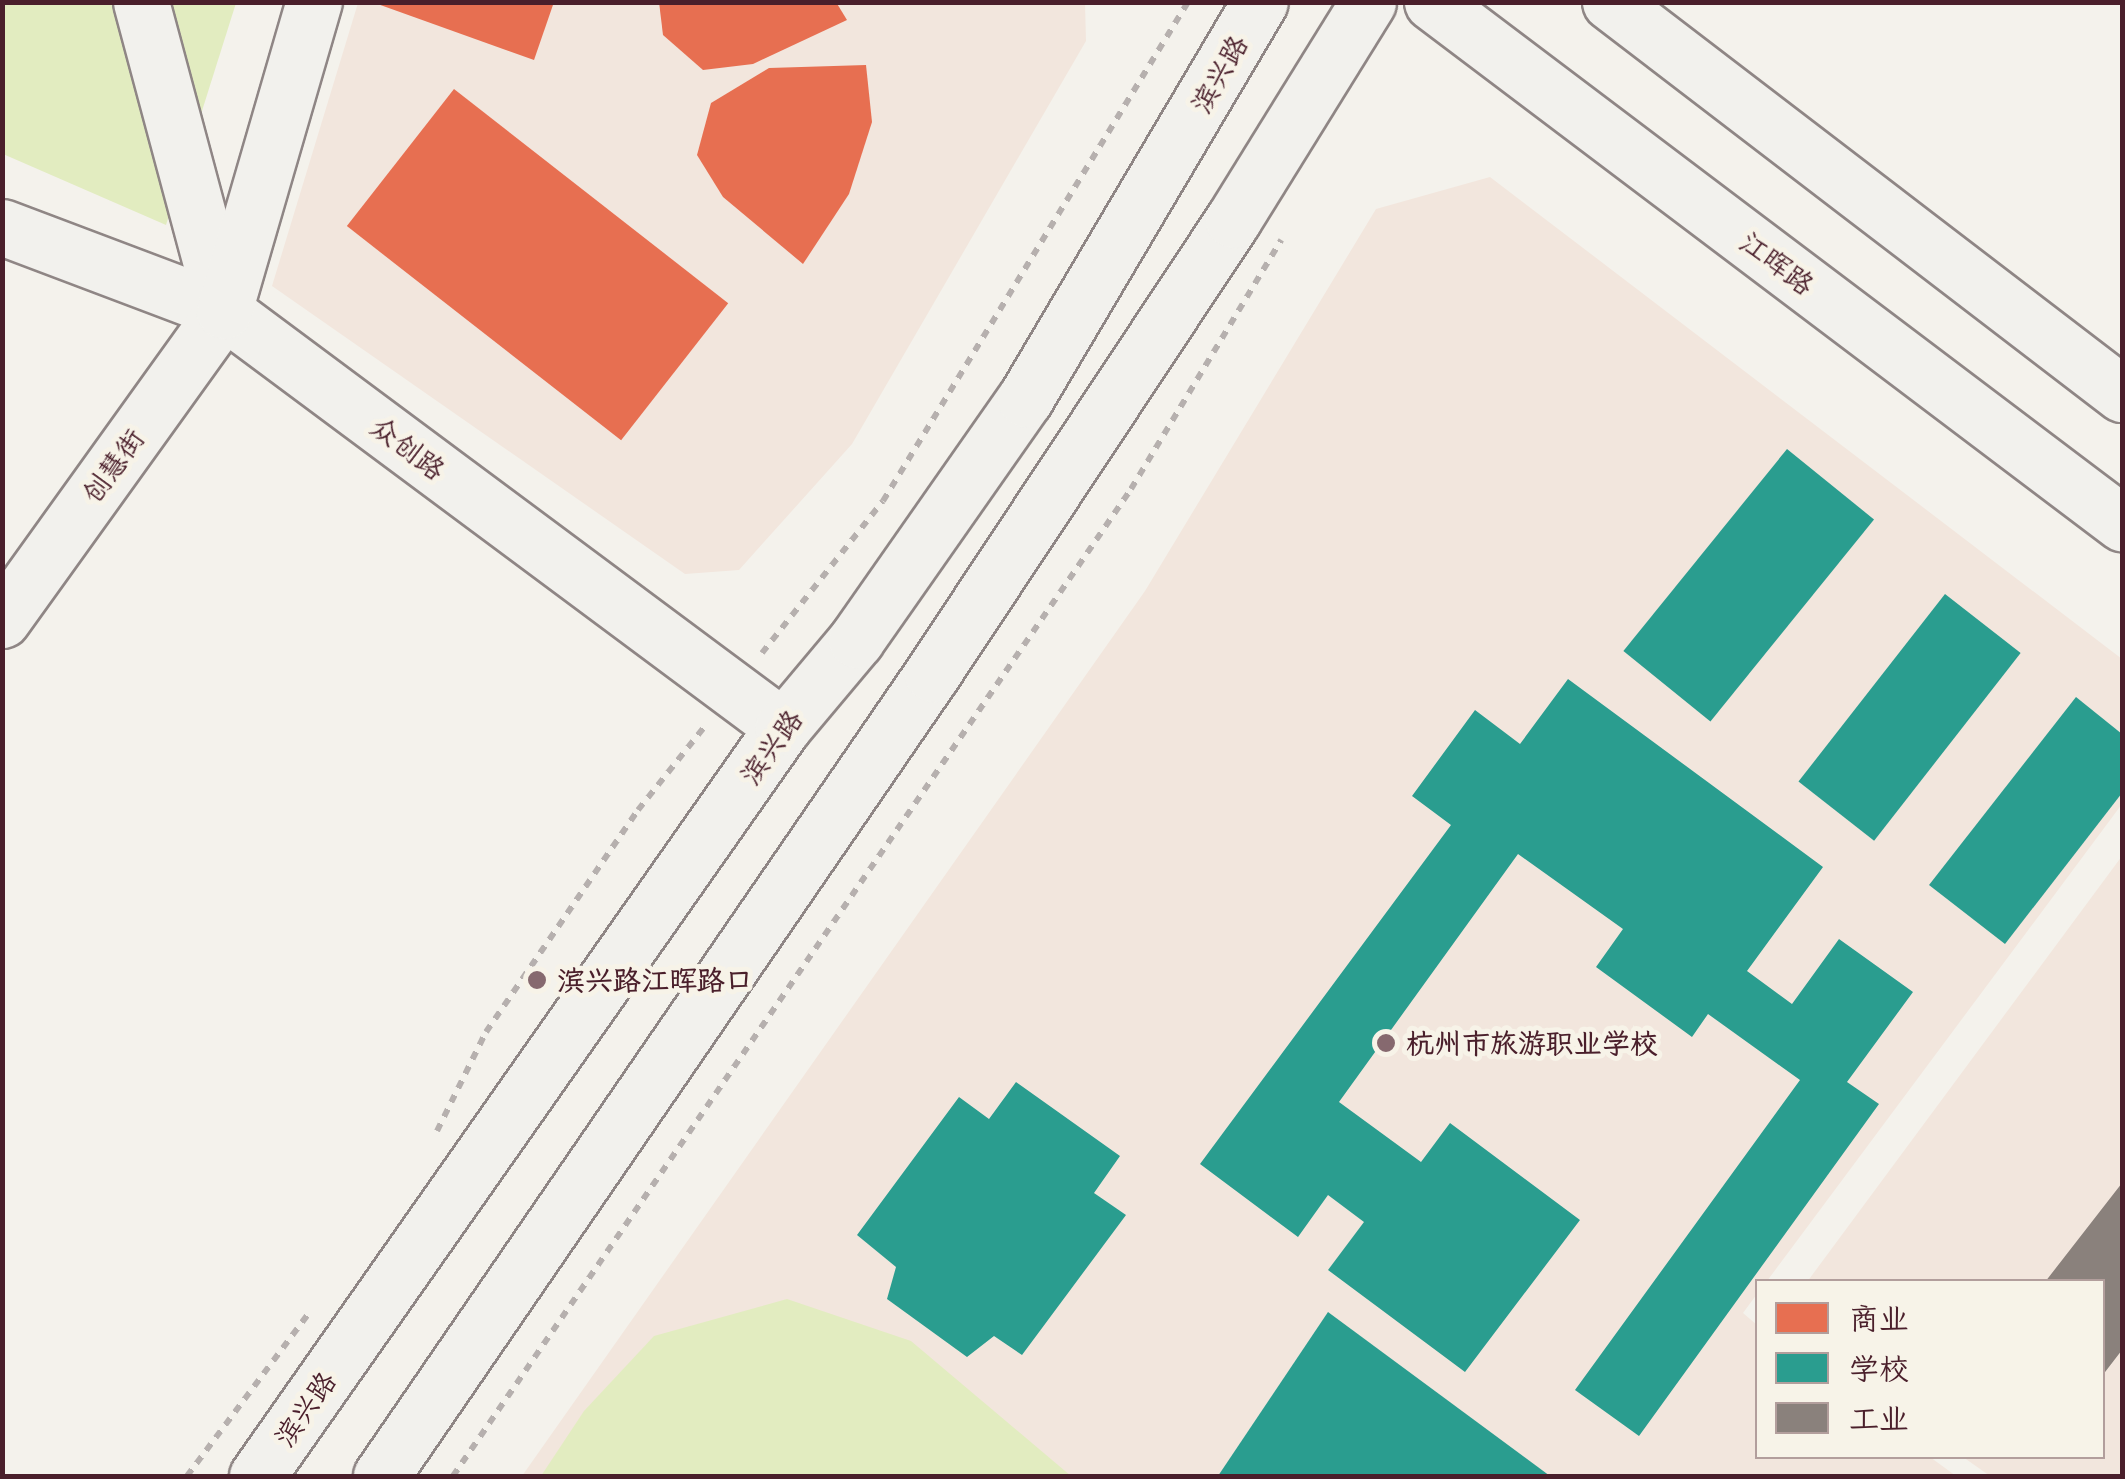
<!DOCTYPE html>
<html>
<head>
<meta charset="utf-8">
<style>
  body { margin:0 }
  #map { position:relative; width:2125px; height:1479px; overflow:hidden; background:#f4f2ec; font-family:"Shantell Sans","LXGW WenKai TC",sans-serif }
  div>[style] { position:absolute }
  .built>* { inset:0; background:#f2e6dd }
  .green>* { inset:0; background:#e2ecc0 }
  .shops>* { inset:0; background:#e76f51; transform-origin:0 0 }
  .schools>* { inset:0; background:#2a9d8f; transform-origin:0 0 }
  .industry>* { inset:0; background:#8a817c }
  .path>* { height:6px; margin-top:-3px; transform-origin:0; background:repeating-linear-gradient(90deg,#b6b0ae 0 8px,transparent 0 16px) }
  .roads { filter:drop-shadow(2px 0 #8f8685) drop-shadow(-2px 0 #8f8685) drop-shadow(0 2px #8f8685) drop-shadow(0 -2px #8f8685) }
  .minor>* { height:55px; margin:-27.5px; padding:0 27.5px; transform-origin:27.5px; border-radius:27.5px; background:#f2f1ed }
  .major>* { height:55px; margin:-27.5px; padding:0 27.5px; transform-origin:27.5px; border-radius:27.5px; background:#f2f1ed }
  .dots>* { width:28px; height:28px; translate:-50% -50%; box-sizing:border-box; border:5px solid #f7f3e8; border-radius:50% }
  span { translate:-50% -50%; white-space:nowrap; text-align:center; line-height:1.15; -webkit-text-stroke:10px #f7f3e8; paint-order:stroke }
  .street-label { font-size:28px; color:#4a1f2b }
  .poi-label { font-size:28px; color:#4a1f2b; font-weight:700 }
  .left { translate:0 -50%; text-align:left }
  .frame { position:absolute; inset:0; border:5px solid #4a1f2b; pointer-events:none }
  .legend { position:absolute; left:1755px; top:1279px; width:350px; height:180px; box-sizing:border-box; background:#f7f3e8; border:2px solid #b29e9c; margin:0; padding:12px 18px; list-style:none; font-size:30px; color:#4a1f2b }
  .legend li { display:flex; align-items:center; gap:20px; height:50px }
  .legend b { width:50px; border:2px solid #b29e9c }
</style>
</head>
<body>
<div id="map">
  <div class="built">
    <i style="clip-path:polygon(358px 3px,1085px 3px,1086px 41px,852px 444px,739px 570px,685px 574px,272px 286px)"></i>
    <i style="clip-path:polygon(1490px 177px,2122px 659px,2122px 804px,1767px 1281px,1758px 1282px,1757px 1294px,1743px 1313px,1757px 1325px,1758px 1456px,1930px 1457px,1956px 1476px,522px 1476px,1145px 591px,1376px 209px)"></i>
    <i style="clip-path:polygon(2122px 856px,2122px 1476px,1990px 1476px,1963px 1457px,2102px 1456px,2102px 1282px,1807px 1282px)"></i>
  </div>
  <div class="green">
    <i style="clip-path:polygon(3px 3px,236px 3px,166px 225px,3px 154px)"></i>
    <i style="clip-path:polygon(787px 1299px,911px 1341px,1071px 1476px,541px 1476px,584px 1411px,654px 1336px)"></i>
  </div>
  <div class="shops">
    <i style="clip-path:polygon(372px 2px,554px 2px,534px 60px)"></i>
    <i style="clip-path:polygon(659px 2px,836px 2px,847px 20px,753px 64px,703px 70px,663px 35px)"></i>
    <i style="clip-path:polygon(866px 65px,872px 122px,849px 194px,803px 264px,723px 197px,697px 155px,711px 103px,769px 68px)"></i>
    <i style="left:454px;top:89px;width:348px;height:174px;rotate:38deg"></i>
  </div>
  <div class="schools">
    <i style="left:1787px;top:449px;width:112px;height:260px;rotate:39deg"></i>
    <i style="left:1945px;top:594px;width:96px;height:238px;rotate:38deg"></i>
    <i style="clip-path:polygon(1568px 679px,1823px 867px,1747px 971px,1792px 1004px,1839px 939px,1913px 992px,1847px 1082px,1879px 1104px,1639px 1436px,1575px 1390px,1800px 1080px,1708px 1014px,1692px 1037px,1596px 967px,1623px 929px,1518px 854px,1339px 1102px,1421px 1162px,1450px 1123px,1580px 1220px,1465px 1372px,1328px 1270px,1364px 1222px,1328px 1195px,1298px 1237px,1200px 1164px,1451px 825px,1412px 796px,1475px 710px,1520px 744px)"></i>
    <i style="clip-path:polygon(2076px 697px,2122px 734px,2122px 793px,2005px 944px,1929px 885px)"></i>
    <i style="clip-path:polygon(1016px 1082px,1120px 1156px,1094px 1193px,1126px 1215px,1022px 1355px,994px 1336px,967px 1357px,887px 1299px,896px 1267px,857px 1235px,959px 1097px,989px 1119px)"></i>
    <i style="clip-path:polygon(1328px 1312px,1550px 1476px,1218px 1476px)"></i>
  </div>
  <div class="industry">
    <i style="clip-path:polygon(2122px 1183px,2122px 1350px,2102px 1376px,2102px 1282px,2045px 1282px)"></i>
  </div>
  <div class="path">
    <i style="left:762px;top:653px;width:194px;rotate:-51.5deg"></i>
    <i style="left:883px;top:501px;width:585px;rotate:-58.57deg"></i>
    <i style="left:437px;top:1131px;width:110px;rotate:-63.7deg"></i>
    <i style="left:486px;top:1032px;width:269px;rotate:-55.6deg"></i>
    <i style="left:638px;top:810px;width:107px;rotate:-51.4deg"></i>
    <i style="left:187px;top:1476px;width:204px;rotate:-53.2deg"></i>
    <i style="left:453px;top:1476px;width:1197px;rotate:-55.51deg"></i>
    <i style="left:1131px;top:489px;width:291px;rotate:-58.9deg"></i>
  </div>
  <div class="roads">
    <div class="minor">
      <i style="left:141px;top:2px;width:320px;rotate:75deg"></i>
      <i style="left:2px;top:227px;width:237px;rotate:20.7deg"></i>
      <i style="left:224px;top:311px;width:697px;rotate:36.66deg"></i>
      <i style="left:2px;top:620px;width:380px;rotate:-54.3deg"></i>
      <i style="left:224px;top:311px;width:322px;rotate:-73.8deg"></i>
    </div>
    <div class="major">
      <i style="left:1432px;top:2px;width:865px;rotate:37.06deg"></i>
      <i style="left:1610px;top:2px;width:645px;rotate:37.44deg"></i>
      <i style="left:257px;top:1476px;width:915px;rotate:-54.92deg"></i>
      <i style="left:783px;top:727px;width:114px;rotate:-50deg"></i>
      <i style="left:856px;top:640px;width:294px;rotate:-55deg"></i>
      <i style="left:1025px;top:399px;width:461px;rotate:-59.4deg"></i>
      <i style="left:381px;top:1476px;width:973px;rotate:-55.51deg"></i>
      <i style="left:932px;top:674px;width:545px;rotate:-56.46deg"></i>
      <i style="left:1233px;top:220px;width:256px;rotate:-58.2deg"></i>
    </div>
  </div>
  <div class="dots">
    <i style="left:537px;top:980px;background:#86696f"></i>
    <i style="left:1386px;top:1043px;background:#86696f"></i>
  </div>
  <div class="street-label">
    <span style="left:1219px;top:74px;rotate:-60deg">滨兴路</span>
    <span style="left:1777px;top:263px;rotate:37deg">江晖路</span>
    <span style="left:408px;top:448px;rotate:37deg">众创路</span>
    <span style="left:113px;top:466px;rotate:-54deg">创慧街</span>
    <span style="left:771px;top:747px;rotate:-54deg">滨兴路</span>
    <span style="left:305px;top:1409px;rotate:-55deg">滨兴路</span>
  </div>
  <div class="poi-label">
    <span class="left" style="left:557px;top:980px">滨兴路江晖路口</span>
    <span class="left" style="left:1406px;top:1043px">杭州市旅游职业学校</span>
  </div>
  <div class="frame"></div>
  <ul class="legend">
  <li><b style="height:28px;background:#e76f51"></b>商业</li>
  <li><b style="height:28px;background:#2a9d8f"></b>学校</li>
  <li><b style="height:28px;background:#8a817c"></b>工业</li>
  </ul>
</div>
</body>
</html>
